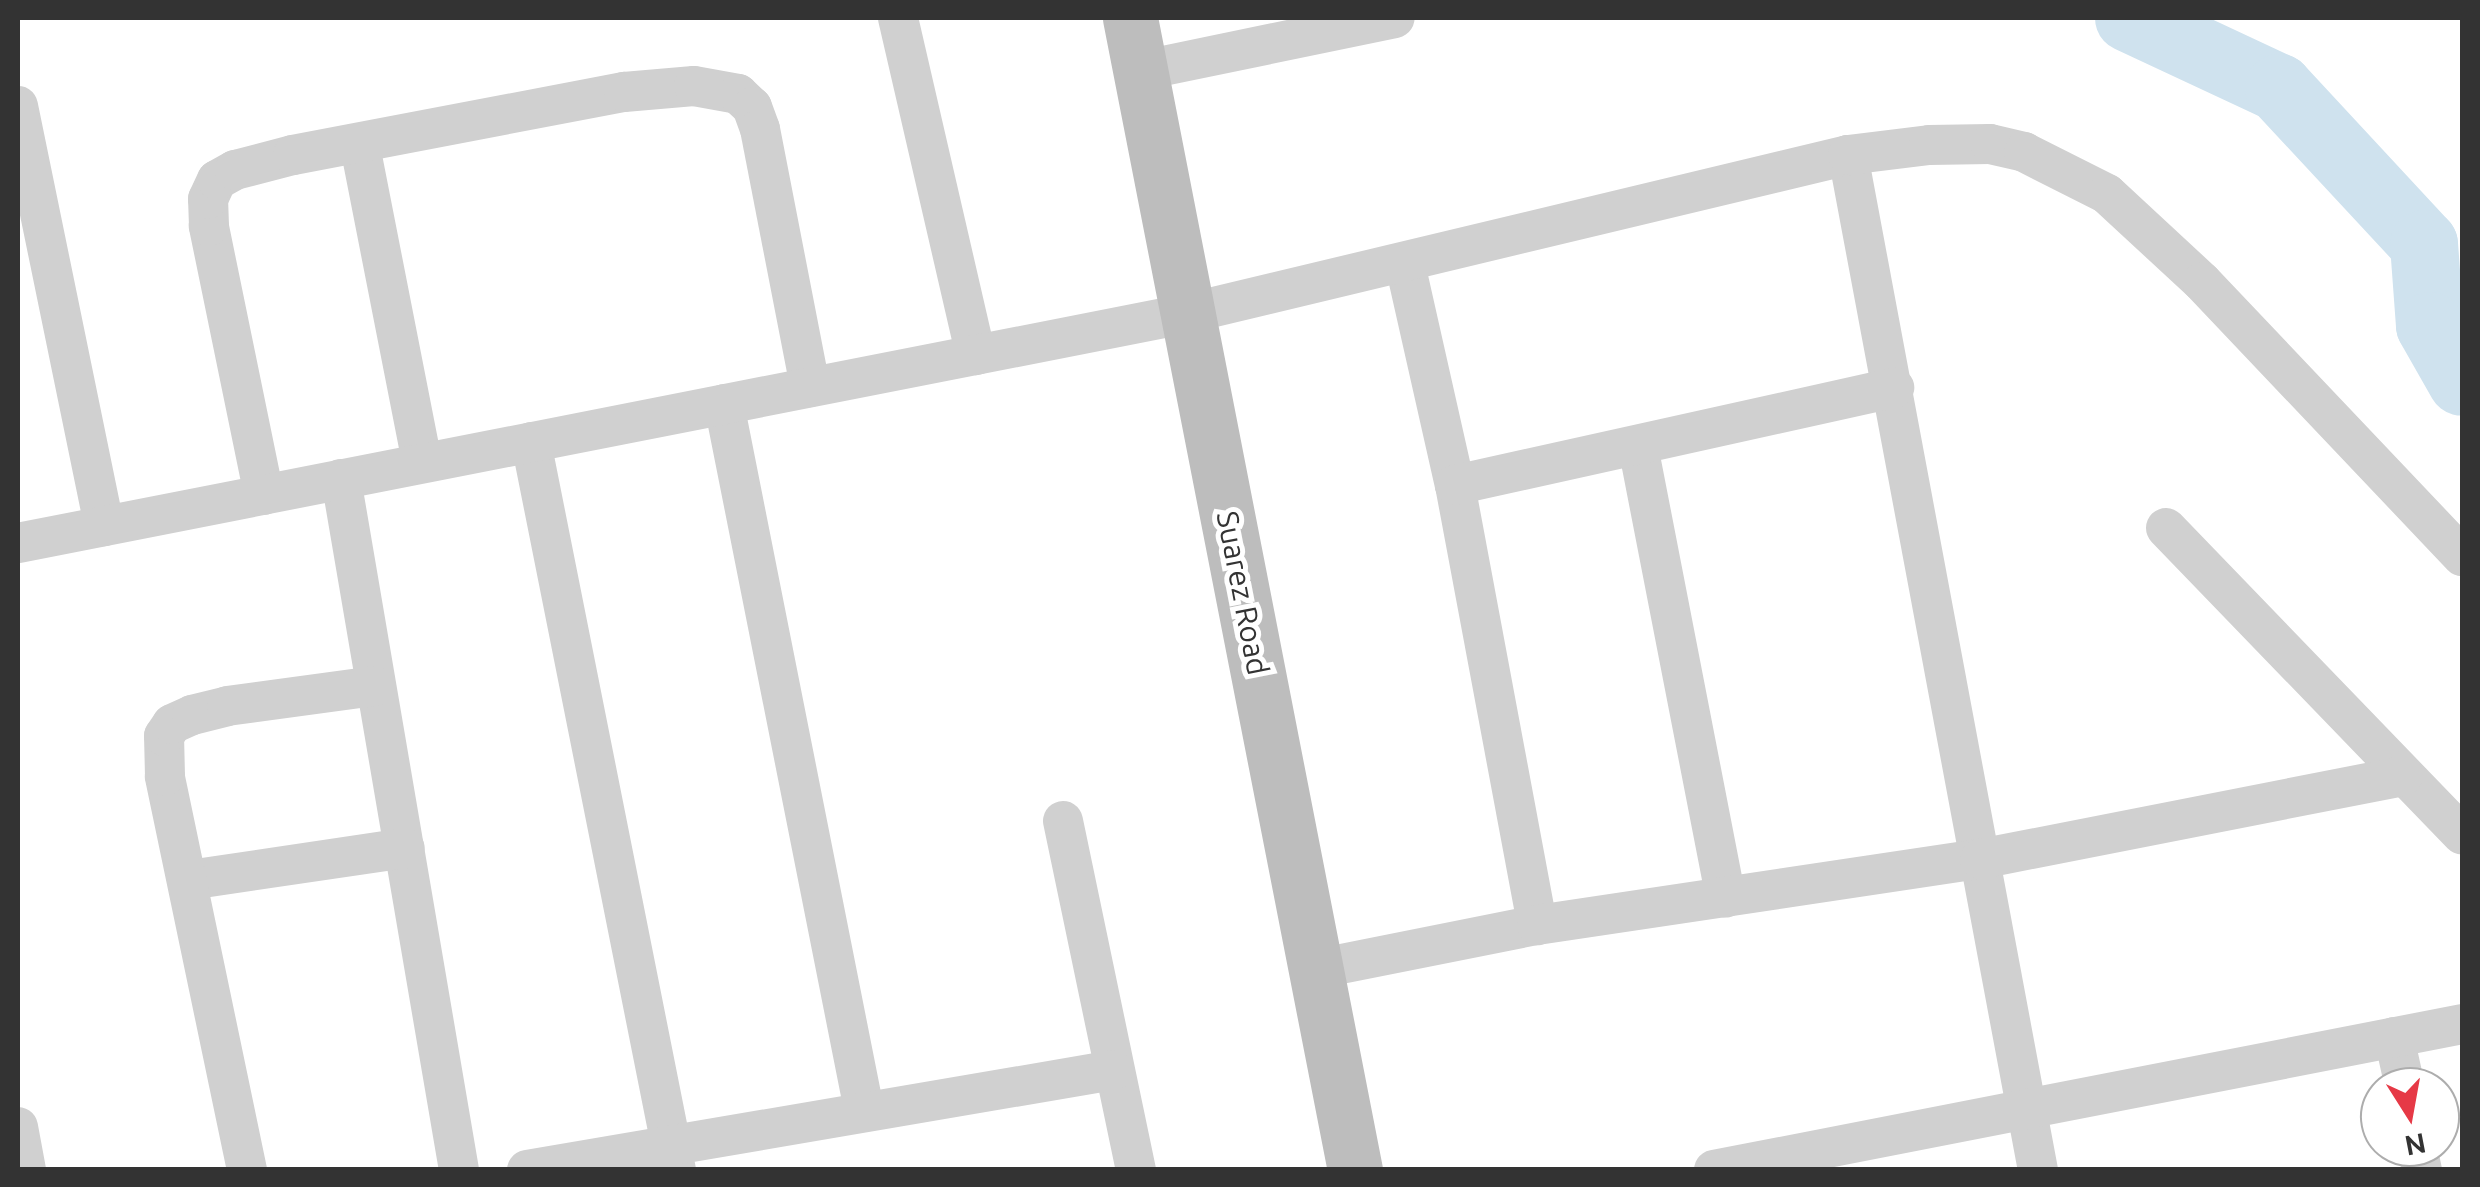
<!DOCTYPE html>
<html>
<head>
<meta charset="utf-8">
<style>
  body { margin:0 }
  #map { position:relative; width:2480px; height:1187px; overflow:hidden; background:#fff; font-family:Ubuntu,sans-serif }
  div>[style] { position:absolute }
  .river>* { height:68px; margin:-34px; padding:0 34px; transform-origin:34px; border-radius:34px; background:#cfe2ee }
  .street>* { height:40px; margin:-20px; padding:0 20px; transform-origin:20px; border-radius:20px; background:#d0d0d0 }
  .secondary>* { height:55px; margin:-27.5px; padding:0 27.5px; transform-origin:27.5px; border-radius:27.5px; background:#bdbdbd }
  span { translate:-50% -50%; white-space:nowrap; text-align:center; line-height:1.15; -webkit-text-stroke:10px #fff; paint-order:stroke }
  .street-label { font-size:30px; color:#333 }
  .frame { position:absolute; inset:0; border:20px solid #333; pointer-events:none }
  .north { position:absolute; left:2360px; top:1067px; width:100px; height:100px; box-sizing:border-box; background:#fff; border:2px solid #adadad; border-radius:50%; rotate:169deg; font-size:28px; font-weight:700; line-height:40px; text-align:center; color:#333 }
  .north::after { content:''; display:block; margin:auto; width:35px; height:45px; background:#e63946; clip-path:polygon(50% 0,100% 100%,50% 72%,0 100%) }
</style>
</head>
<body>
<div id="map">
  <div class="river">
    <i style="left:2129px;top:18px;width:166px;rotate:25deg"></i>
    <i style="left:2279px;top:88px;width:213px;rotate:47.1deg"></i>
    <i style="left:2424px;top:244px;width:82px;rotate:85.8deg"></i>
    <i style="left:2430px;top:326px;width:64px;rotate:60.3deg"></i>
  </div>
  <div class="street">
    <i style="left:898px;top:18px;width:346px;rotate:77deg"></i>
    <i style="left:1139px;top:71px;width:261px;rotate:-11.7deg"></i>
    <i style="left:18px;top:106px;width:429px;rotate:78.4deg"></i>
    <i style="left:360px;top:146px;width:323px;rotate:78.9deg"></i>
    <i style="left:1848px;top:155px;width:1033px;rotate:79.4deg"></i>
    <i style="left:1405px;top:264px;width:227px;rotate:77.3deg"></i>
    <i style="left:1455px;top:485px;width:448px;rotate:79.4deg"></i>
    <i style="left:724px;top:404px;width:720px;rotate:78.78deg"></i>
    <i style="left:531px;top:442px;width:742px;rotate:78.74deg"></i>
    <i style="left:1638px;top:446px;width:460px;rotate:79deg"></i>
    <i style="left:341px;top:479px;width:701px;rotate:80.31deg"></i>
    <i style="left:1455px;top:485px;width:450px;rotate:-12.5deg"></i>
    <i style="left:264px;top:495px;width:275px;rotate:-101.6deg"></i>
    <i style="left:209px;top:226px;width:27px;rotate:-92deg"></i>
    <i style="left:208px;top:199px;width:21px;rotate:-65deg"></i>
    <i style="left:217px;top:180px;width:21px;rotate:-29deg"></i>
    <i style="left:235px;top:170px;width:60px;rotate:-14.5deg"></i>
    <i style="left:293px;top:155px;width:337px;rotate:-10.8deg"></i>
    <i style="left:624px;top:92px;width:70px;rotate:-4.9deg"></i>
    <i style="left:694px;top:86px;width:45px;rotate:10.3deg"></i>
    <i style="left:738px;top:94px;width:19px;rotate:43deg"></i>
    <i style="left:752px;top:107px;width:23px;rotate:70deg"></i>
    <i style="left:760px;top:129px;width:263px;rotate:79deg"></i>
    <i style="left:2166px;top:528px;width:426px;rotate:46deg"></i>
    <i style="left:18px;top:543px;width:1193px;rotate:-11.11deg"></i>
    <i style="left:1189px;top:313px;width:678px;rotate:-13.48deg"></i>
    <i style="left:1848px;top:155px;width:82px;rotate:-7deg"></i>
    <i style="left:1929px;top:145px;width:61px;rotate:-0.9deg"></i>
    <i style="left:1990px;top:144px;width:35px;rotate:13deg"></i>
    <i style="left:2024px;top:152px;width:93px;rotate:26.8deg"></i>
    <i style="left:2107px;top:194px;width:129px;rotate:42.8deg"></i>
    <i style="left:2202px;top:282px;width:378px;rotate:46.5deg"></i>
    <i style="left:1063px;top:821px;width:357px;rotate:78.2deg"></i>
    <i style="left:189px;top:880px;width:218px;rotate:-8.4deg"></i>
    <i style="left:1316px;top:969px;width:225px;rotate:-11.3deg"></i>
    <i style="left:1537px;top:925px;width:448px;rotate:-8.5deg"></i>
    <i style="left:1980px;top:859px;width:431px;rotate:-11.1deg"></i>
    <i style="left:2394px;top:1037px;width:51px;rotate:77.6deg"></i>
    <i style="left:18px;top:1127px;width:44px;rotate:79.5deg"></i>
    <i style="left:2417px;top:1147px;width:24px;rotate:78deg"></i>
    <i style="left:247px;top:1170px;width:402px;rotate:-101.8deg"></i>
    <i style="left:165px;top:776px;width:40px;rotate:-91.4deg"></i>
    <i style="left:164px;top:736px;width:14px;rotate:-56deg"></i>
    <i style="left:172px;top:724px;width:22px;rotate:-24deg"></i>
    <i style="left:192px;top:715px;width:36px;rotate:-14deg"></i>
    <i style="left:227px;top:706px;width:149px;rotate:-7.7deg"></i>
    <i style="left:527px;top:1170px;width:595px;rotate:-9.67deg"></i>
    <i style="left:1714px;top:1170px;width:762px;rotate:-11.04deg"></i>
  </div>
  <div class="secondary">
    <i style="left:1130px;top:18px;width:1174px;rotate:78.95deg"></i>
  </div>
  <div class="street-label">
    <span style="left:1243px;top:593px;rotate:79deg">Suarez Road</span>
  </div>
  <div class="frame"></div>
  <div class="north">N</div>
</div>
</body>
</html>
